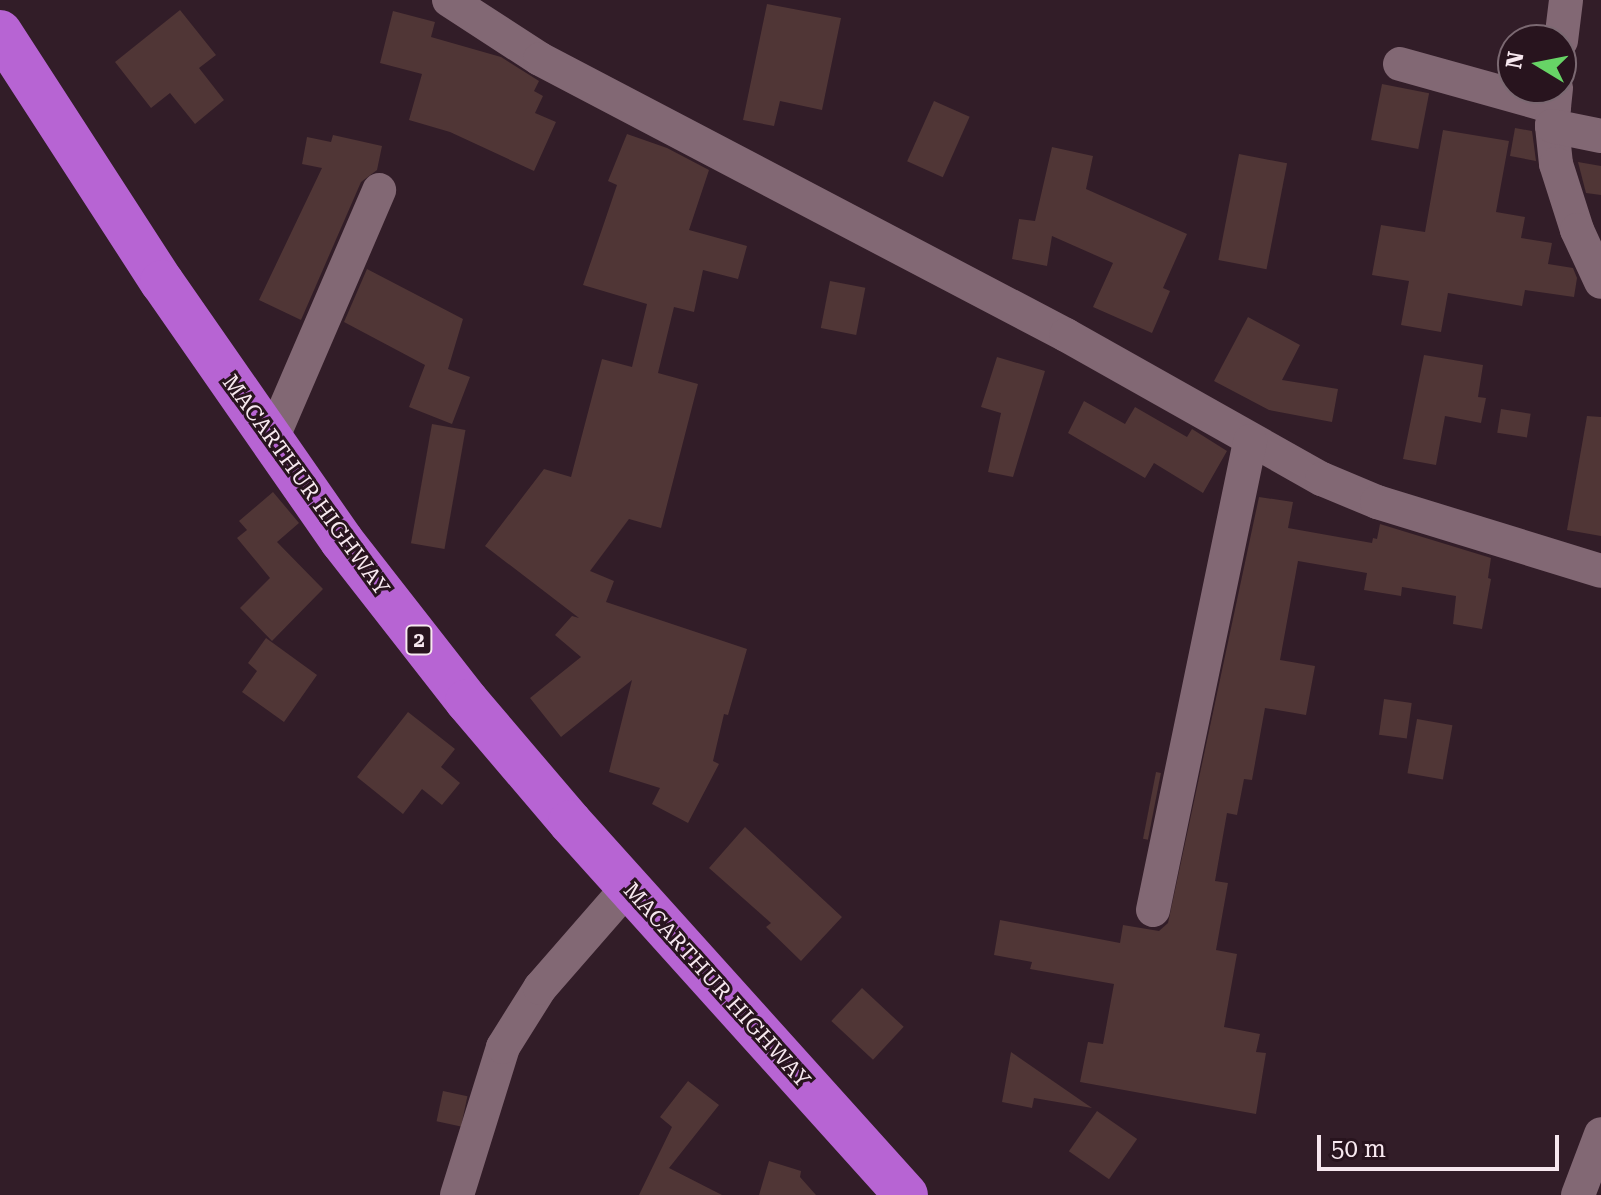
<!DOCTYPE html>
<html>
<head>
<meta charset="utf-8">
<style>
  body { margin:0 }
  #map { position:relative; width:1601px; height:1195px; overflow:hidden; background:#321d28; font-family:"Roboto Serif",serif }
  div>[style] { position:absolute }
  .building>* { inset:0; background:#503636; transform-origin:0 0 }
  .minor>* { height:34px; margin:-17px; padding:0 17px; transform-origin:17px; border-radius:17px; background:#826874 }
  .highway>* { height:44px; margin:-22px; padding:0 22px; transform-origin:22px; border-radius:22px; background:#b764d3 }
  span { translate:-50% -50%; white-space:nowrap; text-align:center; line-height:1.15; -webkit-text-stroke:6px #28141e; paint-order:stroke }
  .shield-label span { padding:2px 6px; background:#28141e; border:2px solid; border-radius:6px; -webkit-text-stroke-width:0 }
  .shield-label { font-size:20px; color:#f7e8ef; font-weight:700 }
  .street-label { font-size:22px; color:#f7e8ef }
  .north { position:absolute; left:1497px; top:24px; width:80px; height:80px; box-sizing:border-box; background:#28141e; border:2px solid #7b6972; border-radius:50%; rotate:280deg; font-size:22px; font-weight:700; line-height:32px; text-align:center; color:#f7e8ef }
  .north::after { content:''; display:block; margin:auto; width:28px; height:36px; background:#67d466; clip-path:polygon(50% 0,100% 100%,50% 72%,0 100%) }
  .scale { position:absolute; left:1317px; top:1135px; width:242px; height:36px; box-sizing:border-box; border:4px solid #f7e8ef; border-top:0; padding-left:10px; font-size:24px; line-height:28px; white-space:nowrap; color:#f7e8ef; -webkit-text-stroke:6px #28141e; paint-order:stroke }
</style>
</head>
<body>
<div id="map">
  <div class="building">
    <i style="clip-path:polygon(767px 4px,841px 18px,822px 110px,780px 101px,774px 126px,743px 120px)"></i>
    <i style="clip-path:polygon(180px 10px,216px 55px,199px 68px,224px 100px,195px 124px,170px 93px,151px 108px,115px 62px)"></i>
    <i style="clip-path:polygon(393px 11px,435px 22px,431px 37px,501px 57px,539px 81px,534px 91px,543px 96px,535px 113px,556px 122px,534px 171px,450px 132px,409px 120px,422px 74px,380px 63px)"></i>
    <i style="left:1382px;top:84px;width:48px;height:57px;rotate:11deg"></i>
    <i style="left:934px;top:101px;width:39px;height:66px;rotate:24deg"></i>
    <i style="clip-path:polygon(1515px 128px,1532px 131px,1536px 161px,1510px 156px)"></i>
    <i style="clip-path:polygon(1443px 130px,1509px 141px,1496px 212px,1525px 217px,1521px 238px,1552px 243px,1548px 264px,1573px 268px,1577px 278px,1574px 297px,1525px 290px,1522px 306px,1448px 293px,1441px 332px,1401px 325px,1409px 281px,1372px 275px,1381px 225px,1425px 232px)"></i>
    <i style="clip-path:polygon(627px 134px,667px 148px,709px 170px,689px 230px,747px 246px,738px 279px,703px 270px,694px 312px,674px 307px,658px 373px,698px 384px,661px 528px,629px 519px,590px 571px,614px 581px,606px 602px,747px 649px,728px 715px,724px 714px,713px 761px,719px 764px,688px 823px,652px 804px,660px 788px,609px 772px,632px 680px,561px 737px,530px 698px,581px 657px,555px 635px,572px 616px,579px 618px,485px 546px,544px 469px,571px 477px,602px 359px,632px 367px,647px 304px,583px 285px,617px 185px,608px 181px)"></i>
    <i style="clip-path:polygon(333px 135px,382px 146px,377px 170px,361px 182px,301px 320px,259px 300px,322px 168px,302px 164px,307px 137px,331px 142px)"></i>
    <i style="clip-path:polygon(1052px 147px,1093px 156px,1086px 189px,1187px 234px,1163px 288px,1170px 291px,1152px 333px,1093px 307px,1113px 263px,1052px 236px,1047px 266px,1012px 259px,1019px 219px,1035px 221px)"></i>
    <i style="left:1239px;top:154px;width:49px;height:108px;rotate:11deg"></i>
    <i style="clip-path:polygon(1578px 162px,1601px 166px,1601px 195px,1586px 193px)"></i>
    <i style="clip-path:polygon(367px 269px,463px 319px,448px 369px,470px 377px,452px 424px,409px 407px,425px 365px,344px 322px)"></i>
    <i style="left:830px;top:281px;width:36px;height:48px;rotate:11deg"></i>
    <i style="clip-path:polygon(1248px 317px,1300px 345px,1282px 380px,1338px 389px,1332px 422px,1269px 410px,1214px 381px)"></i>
    <i style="clip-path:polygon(1424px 355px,1483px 365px,1478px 397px,1486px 398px,1481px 423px,1445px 416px,1436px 465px,1403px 459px)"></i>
    <i style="clip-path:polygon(997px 357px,1045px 371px,1013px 477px,988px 472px,1001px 413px,981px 407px)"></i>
    <i style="clip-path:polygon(1084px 401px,1125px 424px,1135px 407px,1187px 437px,1192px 429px,1227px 451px,1203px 493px,1154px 463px,1145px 478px,1068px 433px)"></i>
    <i style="left:1501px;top:409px;width:30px;height:24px;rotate:9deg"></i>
    <i style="clip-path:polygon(1587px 416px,1601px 417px,1601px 536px,1567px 530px)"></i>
    <i style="left:432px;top:424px;width:34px;height:121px;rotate:10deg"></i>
    <i style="clip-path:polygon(273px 492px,299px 523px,277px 542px,323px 589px,272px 641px,240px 608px,270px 578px,237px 538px,247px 530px,239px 521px)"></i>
    <i style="clip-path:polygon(1259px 497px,1293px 502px,1288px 528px,1372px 543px,1373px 538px,1377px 539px,1380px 524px,1491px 558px,1488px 578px,1491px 579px,1482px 629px,1453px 624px,1456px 596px,1402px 587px,1401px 596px,1364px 590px,1367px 573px,1298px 561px,1280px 660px,1315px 666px,1306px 715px,1265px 708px,1252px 780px,1244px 779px,1237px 815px,1227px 813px,1215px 881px,1228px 883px,1216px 950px,1237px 954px,1224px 1027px,1260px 1034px,1256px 1052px,1266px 1053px,1256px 1114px,1080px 1082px,1088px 1042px,1103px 1044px,1114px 984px,1030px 969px,1032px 962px,994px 955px,1000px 920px,1120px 943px,1123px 925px,1159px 931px,1168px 923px)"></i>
    <i style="clip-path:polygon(266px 638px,317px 675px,284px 722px,242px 692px,257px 671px,248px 663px)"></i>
    <i style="left:1384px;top:699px;width:28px;height:36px;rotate:8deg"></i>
    <i style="clip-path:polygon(408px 712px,455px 749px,441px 767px,460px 783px,442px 805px,422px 789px,403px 814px,357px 777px)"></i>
    <i style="left:1417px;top:719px;width:36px;height:55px;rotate:10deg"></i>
    <i style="left:1156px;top:772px;width:5px;height:68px;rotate:11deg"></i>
    <i style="clip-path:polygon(745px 827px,842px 917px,801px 961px,766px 927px,771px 923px,709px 868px)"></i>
    <i style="left:862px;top:988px;width:57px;height:45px;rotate:43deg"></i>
    <i style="clip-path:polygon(1011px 1052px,1092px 1108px,1034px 1098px,1032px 1108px,1002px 1102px)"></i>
    <i style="clip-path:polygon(688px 1081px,719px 1105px,669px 1168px,722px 1195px,639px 1195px,672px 1127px,660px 1117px)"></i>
    <i style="left:443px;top:1091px;width:25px;height:31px;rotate:12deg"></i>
    <i style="left:1097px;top:1111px;width:49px;height:49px;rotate:35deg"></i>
    <i style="clip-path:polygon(769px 1161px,801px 1171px,800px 1177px,816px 1195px,759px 1195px)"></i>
  </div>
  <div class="minor">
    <i style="left:449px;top:0;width:108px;rotate:33deg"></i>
    <i style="left:540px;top:59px;width:594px;rotate:27.69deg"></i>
    <i style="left:1066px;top:335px;width:294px;rotate:29.4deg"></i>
    <i style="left:1322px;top:479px;width:60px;rotate:22.7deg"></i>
    <i style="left:1377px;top:502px;width:234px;rotate:17.1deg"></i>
    <i style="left:1561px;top:41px;width:41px;rotate:-83deg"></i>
    <i style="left:1400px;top:64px;width:160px;rotate:15.6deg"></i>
    <i style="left:1556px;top:88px;width:38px;rotate:96deg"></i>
    <i style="left:1552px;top:126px;width:38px;rotate:84deg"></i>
    <i style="left:1556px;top:164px;width:69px;rotate:72.3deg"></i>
    <i style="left:1577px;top:230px;width:57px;rotate:65.2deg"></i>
    <i style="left:1552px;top:126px;width:50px;rotate:11.5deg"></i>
    <i style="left:272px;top:439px;width:271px;rotate:-66.7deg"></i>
    <i style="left:1153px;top:910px;width:479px;rotate:-78.3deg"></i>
    <i style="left:457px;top:1195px;width:155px;rotate:-72.7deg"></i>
    <i style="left:503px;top:1047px;width:70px;rotate:-57.9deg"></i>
    <i style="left:540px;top:988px;width:134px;rotate:-48.9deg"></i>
    <i style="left:1578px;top:1195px;width:65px;rotate:-69.3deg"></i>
  </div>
  <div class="highway">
    <i style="left:0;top:32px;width:298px;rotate:57.1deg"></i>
    <i style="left:162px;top:282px;width:315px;rotate:55.2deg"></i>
    <i style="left:342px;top:541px;width:203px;rotate:52deg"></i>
    <i style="left:467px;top:701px;width:159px;rotate:49.6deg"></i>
    <i style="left:570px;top:822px;width:502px;rotate:47.99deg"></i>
  </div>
  <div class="shield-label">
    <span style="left:419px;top:640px">2</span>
  </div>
  <div class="street-label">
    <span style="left:306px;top:485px;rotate:54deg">MACARTHUR HIGHWAY</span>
    <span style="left:717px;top:985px;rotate:48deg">MACARTHUR HIGHWAY</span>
  </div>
  <div class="north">N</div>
  <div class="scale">50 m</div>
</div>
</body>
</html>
